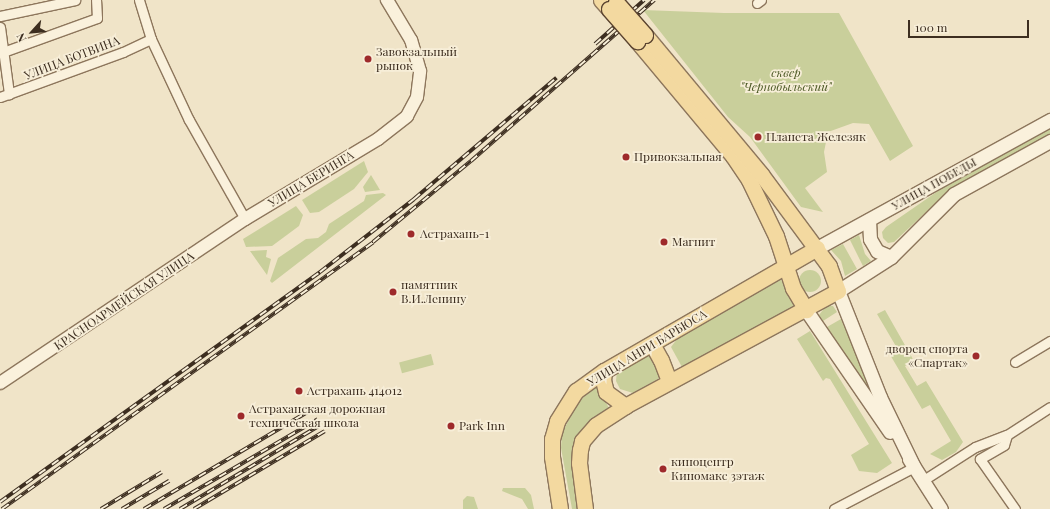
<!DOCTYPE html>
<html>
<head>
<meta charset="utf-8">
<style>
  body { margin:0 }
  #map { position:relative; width:1050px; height:509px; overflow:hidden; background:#f0e4c8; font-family:"Playfair Display",serif }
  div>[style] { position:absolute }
  .green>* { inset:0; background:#c9cf9b; transform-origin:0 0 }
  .round { border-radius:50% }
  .roads { filter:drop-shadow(1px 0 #8d765c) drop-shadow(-1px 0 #8d765c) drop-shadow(0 1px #8d765c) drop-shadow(0 -1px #8d765c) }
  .minor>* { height:9px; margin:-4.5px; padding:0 4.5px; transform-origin:4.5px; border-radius:4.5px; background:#faf1dc }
  .tertiary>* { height:12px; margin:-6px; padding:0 6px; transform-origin:6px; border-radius:6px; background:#faf1dc }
  .secondary>* { height:13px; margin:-6.5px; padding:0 6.5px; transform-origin:6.5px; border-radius:6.5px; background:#faf1dc }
  .primary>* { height:15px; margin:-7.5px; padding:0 7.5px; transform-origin:7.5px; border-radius:7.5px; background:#f3d9a0 }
  .rail>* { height:4px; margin-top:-2px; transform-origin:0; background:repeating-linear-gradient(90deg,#f7eed8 0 8px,#3d2e20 0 16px); box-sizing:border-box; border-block:1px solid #3d2e20 }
  .bridges { filter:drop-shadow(1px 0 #5b4430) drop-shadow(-1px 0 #5b4430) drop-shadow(0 1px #5b4430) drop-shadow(0 -1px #5b4430) }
  .primary-bridge>* { height:15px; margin:-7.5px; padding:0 7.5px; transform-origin:7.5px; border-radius:7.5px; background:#f3d9a0 }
  .dots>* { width:11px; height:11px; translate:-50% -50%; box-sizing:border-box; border:2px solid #f7eed8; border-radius:50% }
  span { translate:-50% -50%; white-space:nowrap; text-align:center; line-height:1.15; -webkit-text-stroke:3.5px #f7eed8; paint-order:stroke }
  .poi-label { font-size:12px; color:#3d2e20 }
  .left { translate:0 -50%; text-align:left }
  .right { translate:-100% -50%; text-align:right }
  .street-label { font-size:12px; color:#3d2e20 }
  .park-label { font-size:12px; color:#4d5a26; font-style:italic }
  .north { position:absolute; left:12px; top:12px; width:40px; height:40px; -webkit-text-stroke:3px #f7eed8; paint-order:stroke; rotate:243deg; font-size:11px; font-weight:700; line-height:16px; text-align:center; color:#3d2e20 }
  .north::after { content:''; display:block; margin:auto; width:14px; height:18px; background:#3d2e20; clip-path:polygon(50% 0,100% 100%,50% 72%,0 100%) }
  .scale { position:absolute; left:908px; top:20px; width:121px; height:18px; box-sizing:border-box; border:2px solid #3d2e20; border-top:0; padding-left:5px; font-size:12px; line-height:14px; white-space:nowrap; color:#3d2e20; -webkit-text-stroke:3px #f7eed8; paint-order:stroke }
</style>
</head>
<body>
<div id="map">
  <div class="green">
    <i style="clip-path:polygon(643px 10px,724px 13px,839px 13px,913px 146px,890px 161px,869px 124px,853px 123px,828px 132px,824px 152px,827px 172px,805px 188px,823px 212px,801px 207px,750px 137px,728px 117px)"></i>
    <i style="clip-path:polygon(1050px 128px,1050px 134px,953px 187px,894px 242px,888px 243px,883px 238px,882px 232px,886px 227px,951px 182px)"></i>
    <i style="clip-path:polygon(364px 161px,368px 172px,354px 189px,319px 212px,310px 213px,302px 200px)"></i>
    <i style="clip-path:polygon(371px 175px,380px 190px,365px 192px,363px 187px)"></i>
    <i style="clip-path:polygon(383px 193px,386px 195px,272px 283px,270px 281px,278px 258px,306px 239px,318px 238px,326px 232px,329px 224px,364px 201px,366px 195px)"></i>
    <i style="clip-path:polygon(296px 206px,303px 215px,299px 226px,272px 246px,246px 247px,243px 239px)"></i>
    <i style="clip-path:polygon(859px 235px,865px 254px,871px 261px,863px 266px,850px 240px)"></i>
    <i style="clip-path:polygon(843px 244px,857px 269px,845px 276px,841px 261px,831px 250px)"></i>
    <i style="clip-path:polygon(267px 250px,266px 257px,271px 259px,267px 275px,250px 251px)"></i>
    <i class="round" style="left:799px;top:270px;width:22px;height:22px"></i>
    <i style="clip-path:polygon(780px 278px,798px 309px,682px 367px,671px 347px,680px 335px)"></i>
    <i style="clip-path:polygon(826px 306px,833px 306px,837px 312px,823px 321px,819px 315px)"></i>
    <i style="clip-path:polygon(885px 310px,914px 361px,905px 366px,917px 386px,926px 381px,963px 442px,956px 452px,942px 460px,930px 454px,951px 441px,930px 405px,922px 409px,889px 353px,897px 348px,877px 314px)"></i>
    <i style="clip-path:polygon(841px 319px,877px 404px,827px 327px)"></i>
    <i style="clip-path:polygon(810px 331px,892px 463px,877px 473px,859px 471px,851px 455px,869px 444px,830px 379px,826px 378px,823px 381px,797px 339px)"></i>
    <i style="left:431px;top:354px;width:11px;height:33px;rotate:75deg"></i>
    <i style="clip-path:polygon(646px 355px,651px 356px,660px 375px,658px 379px,633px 393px,620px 389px,616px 381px,617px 371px)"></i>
    <i style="clip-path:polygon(596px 384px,610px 410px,587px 427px,582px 509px,572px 509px,561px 448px,562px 433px,577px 404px)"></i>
    <i style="clip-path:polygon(503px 488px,525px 488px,531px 495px,534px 509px,528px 509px,522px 499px,502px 491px)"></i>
    <i style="clip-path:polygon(467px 496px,474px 497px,478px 509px,463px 509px,463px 500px)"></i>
  </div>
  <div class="roads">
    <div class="minor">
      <i style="left:139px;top:0;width:41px;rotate:72.9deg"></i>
      <i style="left:151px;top:39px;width:89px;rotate:64.9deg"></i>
      <i style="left:189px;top:120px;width:114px;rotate:60.5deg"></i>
      <i style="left:757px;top:3px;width:5px;rotate:-37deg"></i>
      <i style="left:0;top:16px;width:77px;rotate:-12deg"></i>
      <i style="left:0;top:27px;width:68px;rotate:82.3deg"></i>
      <i style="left:3px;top:52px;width:100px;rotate:-19.9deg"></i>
      <i style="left:97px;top:18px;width:18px;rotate:-93deg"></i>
      <i style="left:0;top:97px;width:131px;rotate:-20.1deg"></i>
      <i style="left:123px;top:52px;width:31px;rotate:-25deg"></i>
      <i style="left:1015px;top:362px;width:41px;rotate:-31deg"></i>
      <i style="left:1007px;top:435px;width:10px;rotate:107deg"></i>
      <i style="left:1004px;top:445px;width:28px;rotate:150deg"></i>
      <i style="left:980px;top:459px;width:61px;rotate:55deg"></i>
      <i style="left:922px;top:481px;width:63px;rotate:-32.7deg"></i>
      <i style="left:975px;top:447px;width:34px;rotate:-21deg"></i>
      <i style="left:1007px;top:435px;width:51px;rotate:-33.1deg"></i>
      <i style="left:834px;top:509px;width:90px;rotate:-27.7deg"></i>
    </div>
    <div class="tertiary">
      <i style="left:0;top:383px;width:295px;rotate:-33.8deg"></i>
      <i style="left:245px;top:219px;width:155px;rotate:-31deg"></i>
      <i style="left:378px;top:139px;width:37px;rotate:-38deg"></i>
      <i style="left:407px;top:116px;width:21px;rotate:-62deg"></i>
      <i style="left:417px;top:97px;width:26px;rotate:-83deg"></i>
      <i style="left:420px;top:71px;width:32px;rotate:-106deg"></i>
      <i style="left:411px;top:40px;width:47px;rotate:-121deg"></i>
    </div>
    <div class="secondary">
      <i style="left:869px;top:220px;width:19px;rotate:87deg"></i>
      <i style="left:870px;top:239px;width:14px;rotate:60deg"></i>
      <i style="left:877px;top:251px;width:15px;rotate:23deg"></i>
      <i style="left:817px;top:248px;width:266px;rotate:-28.8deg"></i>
      <i style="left:806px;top:310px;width:148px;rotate:55.5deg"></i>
      <i style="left:909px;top:459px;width:59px;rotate:57.4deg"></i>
      <i style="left:914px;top:467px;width:78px;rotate:-115.9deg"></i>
      <i style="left:880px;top:397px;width:114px;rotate:-111.6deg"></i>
      <i style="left:838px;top:291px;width:63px;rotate:-32.7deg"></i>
      <i style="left:891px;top:257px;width:89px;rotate:-45deg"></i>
      <i style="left:954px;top:194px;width:110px;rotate:-28.9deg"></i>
    </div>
    <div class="primary">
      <i style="left:601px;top:0;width:12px;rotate:48deg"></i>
      <i style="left:637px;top:41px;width:150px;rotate:50.1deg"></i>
      <i style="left:733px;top:156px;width:29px;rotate:56deg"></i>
      <i style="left:749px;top:180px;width:62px;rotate:64.3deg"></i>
      <i style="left:776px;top:236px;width:55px;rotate:71.9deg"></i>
      <i style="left:793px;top:288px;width:26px;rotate:59deg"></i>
      <i style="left:652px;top:344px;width:18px;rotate:61deg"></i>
      <i style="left:661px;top:360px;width:22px;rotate:69deg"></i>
      <i style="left:604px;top:371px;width:9px;rotate:96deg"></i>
      <i style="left:603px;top:380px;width:12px;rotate:76deg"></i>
      <i style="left:606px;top:392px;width:24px;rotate:36deg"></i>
      <i style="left:560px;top:509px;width:53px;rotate:-98.7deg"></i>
      <i style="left:552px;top:457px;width:18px;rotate:-90deg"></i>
      <i style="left:552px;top:439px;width:19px;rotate:-74deg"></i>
      <i style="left:557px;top:421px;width:36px;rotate:-58deg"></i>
      <i style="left:576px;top:391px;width:34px;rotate:-36deg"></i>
      <i style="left:604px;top:371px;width:246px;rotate:-30deg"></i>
      <i style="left:585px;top:509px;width:46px;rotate:-97.4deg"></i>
      <i style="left:579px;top:463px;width:13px;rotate:-86deg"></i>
      <i style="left:580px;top:450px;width:9px;rotate:-77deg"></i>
      <i style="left:582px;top:441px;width:21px;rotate:-49deg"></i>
      <i style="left:596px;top:425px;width:35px;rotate:-33deg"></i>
      <i style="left:625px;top:406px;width:242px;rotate:-28.4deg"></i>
      <i style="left:838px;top:291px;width:27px;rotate:-110deg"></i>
      <i style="left:829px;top:266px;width:114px;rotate:-126.5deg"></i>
      <i style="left:761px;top:174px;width:181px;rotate:-129.8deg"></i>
    </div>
  </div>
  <div class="rail">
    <i style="left:595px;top:44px;width:66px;rotate:-41.9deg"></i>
    <i style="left:0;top:502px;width:394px;rotate:-35.7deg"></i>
    <i style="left:320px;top:272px;width:119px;rotate:-37.8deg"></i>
    <i style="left:414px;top:199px;width:187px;rotate:-40.4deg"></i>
    <i style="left:2px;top:509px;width:457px;rotate:-35.7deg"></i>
    <i style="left:373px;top:242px;width:127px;rotate:-39.6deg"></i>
    <i style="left:471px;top:161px;width:244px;rotate:-41.3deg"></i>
    <i style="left:101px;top:509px;width:71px;rotate:-31.2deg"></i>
    <i style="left:122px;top:509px;width:55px;rotate:-30.8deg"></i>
    <i style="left:144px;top:509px;width:198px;rotate:-30.7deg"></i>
    <i style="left:164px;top:509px;width:178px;rotate:-30.3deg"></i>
    <i style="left:180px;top:509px;width:165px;rotate:-30.9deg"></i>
    <i style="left:194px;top:509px;width:152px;rotate:-30.8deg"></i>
  </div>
  <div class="bridges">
    <div class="primary-bridge">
      <i style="left:616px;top:2px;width:44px;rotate:48.7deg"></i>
      <i style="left:609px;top:9px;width:43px;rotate:48.8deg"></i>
    </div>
  </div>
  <div class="dots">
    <i style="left:368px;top:59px;background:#9e2a2b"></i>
    <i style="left:758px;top:137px;background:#9e2a2b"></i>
    <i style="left:626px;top:157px;background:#9e2a2b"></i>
    <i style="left:411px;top:234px;background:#9e2a2b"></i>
    <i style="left:664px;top:242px;background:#9e2a2b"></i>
    <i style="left:393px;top:292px;background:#9e2a2b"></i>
    <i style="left:976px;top:356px;background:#9e2a2b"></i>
    <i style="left:299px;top:391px;background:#9e2a2b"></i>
    <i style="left:241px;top:416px;background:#9e2a2b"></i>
    <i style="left:451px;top:426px;background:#9e2a2b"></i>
    <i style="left:663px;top:469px;background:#9e2a2b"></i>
  </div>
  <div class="poi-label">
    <span class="left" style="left:376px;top:59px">Завокзальный<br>рынок</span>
    <span class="left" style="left:766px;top:137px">Планета Железяк</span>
    <span class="left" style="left:634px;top:157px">Привокзальная</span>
    <span class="left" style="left:420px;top:234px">Астрахань-1</span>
    <span class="left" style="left:672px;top:242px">Магнит</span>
    <span class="left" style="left:401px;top:292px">памятник<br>В.И.Ленину</span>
    <span class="right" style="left:968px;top:356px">дворец спорта<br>«Спартак»</span>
    <span class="left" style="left:307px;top:391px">Астрахань 414012</span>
    <span class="left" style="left:249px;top:416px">Астраханская дорожная<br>техническая школа</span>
    <span class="left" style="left:459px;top:426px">Park Inn</span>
    <span class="left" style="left:671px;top:469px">киноцентр<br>Киномакс 3этаж</span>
  </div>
  <div class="street-label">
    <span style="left:72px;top:58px;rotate:-21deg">УЛИЦА БОТВИНА</span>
    <span style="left:311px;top:179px;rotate:-31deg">УЛИЦА БЕРИНГА</span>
    <span style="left:934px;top:184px;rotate:-29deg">УЛИЦА ПОБЕДЫ</span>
    <span style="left:124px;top:301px;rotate:-34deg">КРАСНОАРМЕЙСКАЯ УЛИЦА</span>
    <span style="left:647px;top:348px;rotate:-31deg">УЛИЦА АНРИ БАРБЮСА</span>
  </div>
  <div class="park-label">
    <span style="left:786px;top:80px">сквер<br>"Чернобыльский"</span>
  </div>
  <div class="north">N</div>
  <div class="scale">100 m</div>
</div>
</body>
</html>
